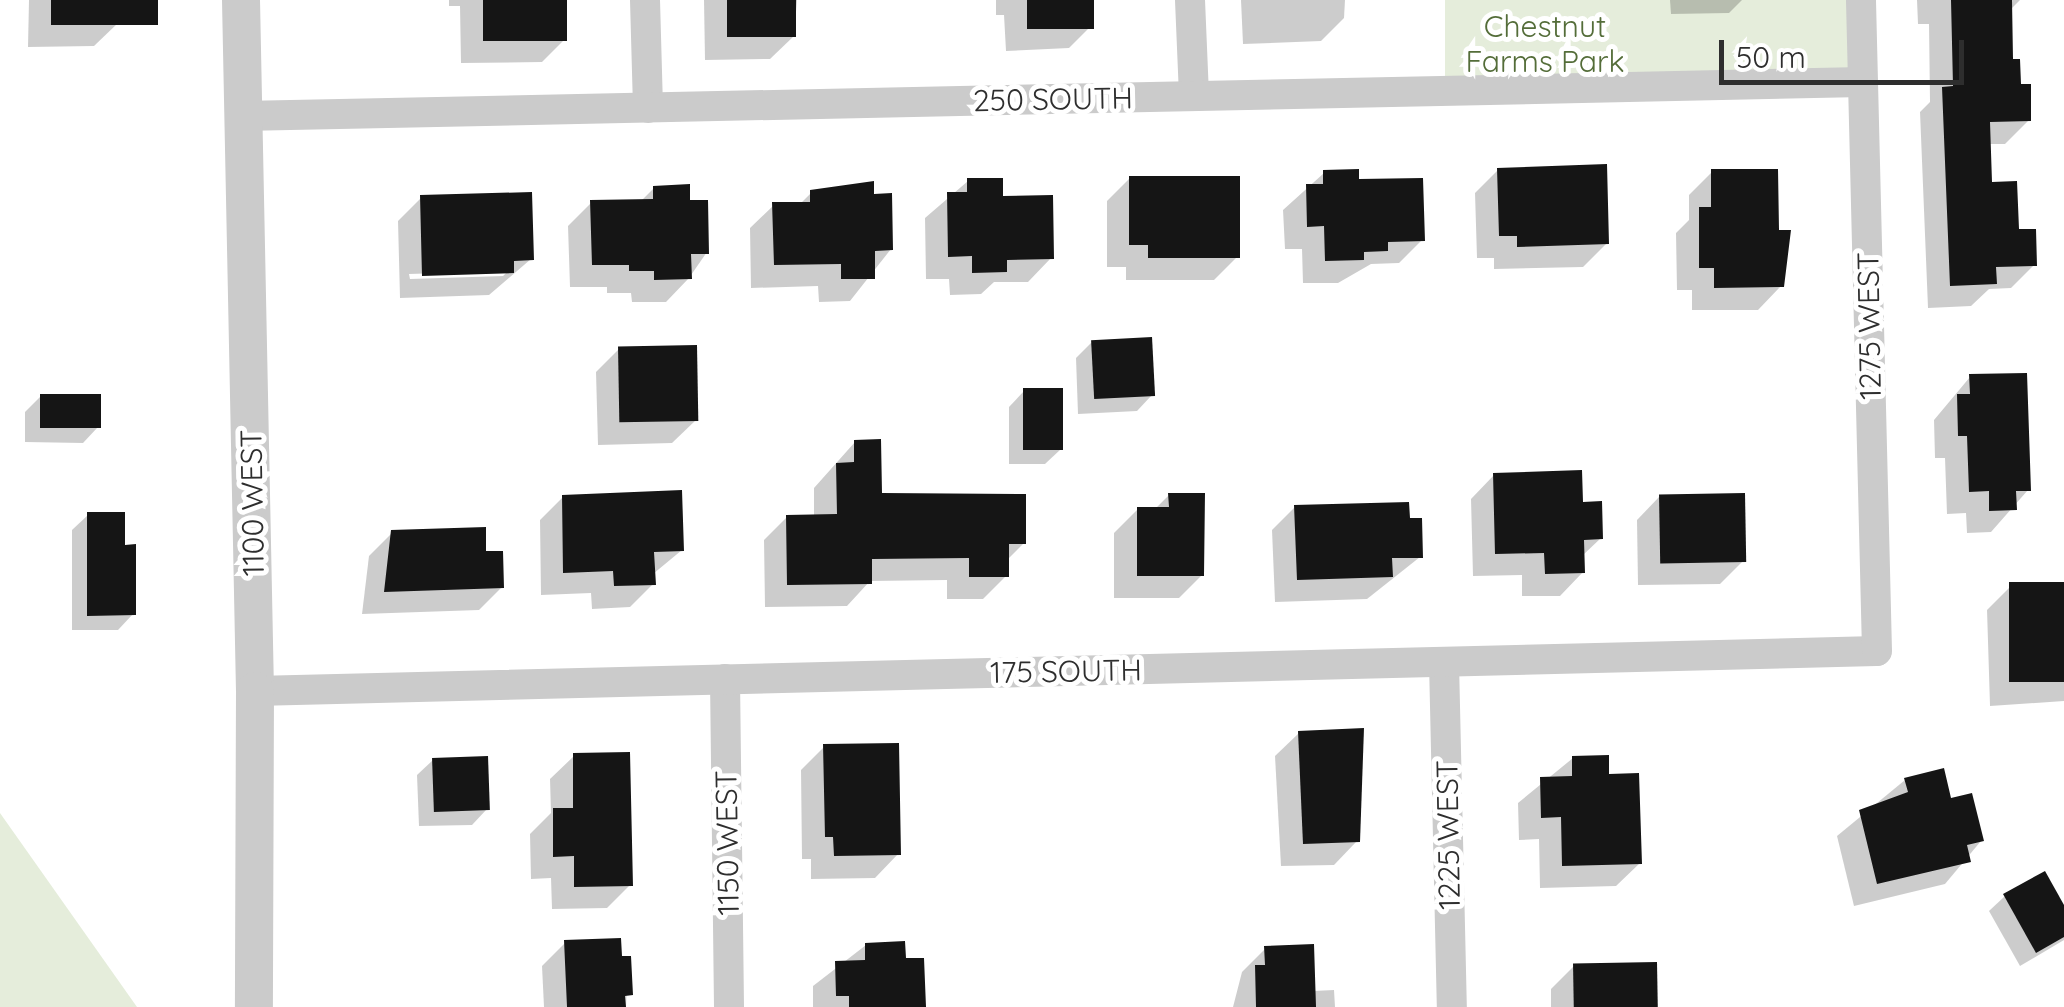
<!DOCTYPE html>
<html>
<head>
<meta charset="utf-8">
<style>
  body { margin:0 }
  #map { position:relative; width:2064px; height:1007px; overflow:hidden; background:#fff; font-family:Quicksand,sans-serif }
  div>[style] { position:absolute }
  .green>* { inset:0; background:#e5eddb; transform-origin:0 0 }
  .shadow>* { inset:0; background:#0003 }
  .building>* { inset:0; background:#151515; transform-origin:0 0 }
  .minor>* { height:30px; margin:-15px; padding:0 15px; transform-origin:15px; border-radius:15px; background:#cbcbcb }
  .tertiary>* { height:38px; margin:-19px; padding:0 19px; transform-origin:19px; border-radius:19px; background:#cbcbcb }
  span { translate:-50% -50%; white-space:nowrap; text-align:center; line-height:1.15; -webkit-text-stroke:10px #fff; paint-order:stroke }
  .park-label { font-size:30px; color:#546d39 }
  .street-label { font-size:30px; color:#2e2e2e }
  .scale { position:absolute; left:1719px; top:40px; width:245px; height:45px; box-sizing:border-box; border:5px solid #2e2e2e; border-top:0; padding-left:12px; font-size:30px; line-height:35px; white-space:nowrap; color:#2e2e2e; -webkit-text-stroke:8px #fff; paint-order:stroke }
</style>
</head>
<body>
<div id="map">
  <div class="green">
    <i style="left:1445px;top:0;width:416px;height:90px"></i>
    <i style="clip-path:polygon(0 813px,137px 1007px,0 1007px)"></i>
  </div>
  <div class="shadow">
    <i style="clip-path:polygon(29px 0,118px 0,118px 23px,94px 46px,28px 47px)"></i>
    <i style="clip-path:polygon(449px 0,564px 0,565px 39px,542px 62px,461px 63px,460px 6px,449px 6px)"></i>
    <i style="clip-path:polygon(704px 0,797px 0,794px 36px,770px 59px,705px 60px)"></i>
    <i style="clip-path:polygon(996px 0,1091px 0,1092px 25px,1069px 48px,1006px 51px,1004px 15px,996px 15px)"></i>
    <i style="clip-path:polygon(1241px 0,1345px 0,1344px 18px,1321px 41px,1243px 44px)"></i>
    <i style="clip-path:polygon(1670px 0,1742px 0,1729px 13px,1671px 14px)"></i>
    <i style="clip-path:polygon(1917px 0,2020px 0,2010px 10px,2011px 61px,2029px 120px,2005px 144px,1988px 144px,1989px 185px,2034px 265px,2011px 288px,1989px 289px,1971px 306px,1928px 308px,1920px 112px,1930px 102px,1929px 24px,1918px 24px)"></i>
    <i style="clip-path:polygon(1498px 170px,1607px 243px,1583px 267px,1494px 269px,1494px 258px,1477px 258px,1475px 193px)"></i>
    <i style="clip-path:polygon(1712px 172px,1781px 286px,1758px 310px,1692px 310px,1692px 290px,1677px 290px,1676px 233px,1689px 220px,1689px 195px)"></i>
    <i style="clip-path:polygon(1324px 173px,1357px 182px,1422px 240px,1399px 263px,1371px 264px,1338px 283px,1303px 283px,1302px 249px,1285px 249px,1283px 210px)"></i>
    <i style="clip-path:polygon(1130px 178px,1237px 257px,1214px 280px,1126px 280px,1126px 267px,1107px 267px,1107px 201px)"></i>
    <i style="clip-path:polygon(968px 181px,1000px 199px,1051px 258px,1028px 282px,994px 282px,981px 294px,950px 295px,949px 279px,926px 279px,925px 218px)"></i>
    <i style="clip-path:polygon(654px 188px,688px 203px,707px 252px,689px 278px,666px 302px,632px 302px,631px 293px,607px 293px,607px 287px,570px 287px,568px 226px,591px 203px,641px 201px)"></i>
    <i style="clip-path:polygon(811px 193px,871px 196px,891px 249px,850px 301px,819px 302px,818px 286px,751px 288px,750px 228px,774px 205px,799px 205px)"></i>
    <i style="clip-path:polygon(evenodd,421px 198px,531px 259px,489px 295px,400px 298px,398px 221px,421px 198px,508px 271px,503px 276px,410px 279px,409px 274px,508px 271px)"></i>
    <i style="clip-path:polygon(1092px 342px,1152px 395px,1137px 411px,1078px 414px,1076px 358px)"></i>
    <i style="clip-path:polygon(619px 349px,696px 420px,672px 443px,598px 445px,596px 372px)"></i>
    <i style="clip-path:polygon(1970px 377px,2028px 490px,1991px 532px,1967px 533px,1966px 513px,1947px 514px,1945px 458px,1935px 458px,1934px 420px)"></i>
    <i style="clip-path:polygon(1024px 391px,1061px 449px,1045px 464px,1009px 464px,1009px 407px)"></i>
    <i style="clip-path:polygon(41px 396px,98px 427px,83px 443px,25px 442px,25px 412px)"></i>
    <i style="clip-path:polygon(855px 442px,879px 496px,1024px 543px,1006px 561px,1006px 576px,983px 599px,947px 599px,947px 580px,870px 581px,847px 606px,765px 607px,764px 540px,787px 517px,814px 517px,814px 488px)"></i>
    <i style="clip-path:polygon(1494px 475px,1581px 504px,1601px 538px,1582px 556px,1583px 572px,1560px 596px,1522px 596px,1522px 575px,1473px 576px,1471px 499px)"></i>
    <i style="clip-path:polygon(1169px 495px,1202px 575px,1179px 598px,1114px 598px,1114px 533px,1138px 509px,1155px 509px)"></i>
    <i style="clip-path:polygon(1660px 496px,1743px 561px,1720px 584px,1638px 585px,1637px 520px)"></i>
    <i style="clip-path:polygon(563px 497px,682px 550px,653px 574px,653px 584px,630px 607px,592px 609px,591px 593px,541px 595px,540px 520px)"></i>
    <i style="clip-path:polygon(1295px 507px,1408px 521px,1420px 557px,1367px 599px,1275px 602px,1272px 530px)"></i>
    <i style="clip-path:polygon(88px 515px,122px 547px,133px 614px,118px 630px,72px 630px,72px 530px)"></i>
    <i style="clip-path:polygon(392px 533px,484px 554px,502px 587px,479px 610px,362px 614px,369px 556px)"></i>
    <i style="clip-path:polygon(2064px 585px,2064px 701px,1990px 706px,1987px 610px,2010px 587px)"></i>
    <i style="clip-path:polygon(1299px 733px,1357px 841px,1334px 865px,1281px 866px,1275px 756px)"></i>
    <i style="clip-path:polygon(824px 747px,898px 854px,875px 878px,811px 879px,811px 859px,802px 859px,801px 770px)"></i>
    <i style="clip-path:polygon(574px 756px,630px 885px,607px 908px,552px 909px,551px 878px,531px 879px,530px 834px,551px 813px,550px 779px)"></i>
    <i style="clip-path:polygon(1573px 758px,1607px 776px,1640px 863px,1616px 886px,1540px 888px,1539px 839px,1519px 840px,1518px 803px)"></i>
    <i style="clip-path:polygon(433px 760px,487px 809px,472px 825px,419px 826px,417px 775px)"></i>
    <i style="clip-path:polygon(1905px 780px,1949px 802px,1981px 841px,1945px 884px,1854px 906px,1837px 836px)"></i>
    <i style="clip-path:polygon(2005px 896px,2064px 910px,2064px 940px,2020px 966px,1989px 911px)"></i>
    <i style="clip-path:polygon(565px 943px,628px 958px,626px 1007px,544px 1007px,542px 966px)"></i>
    <i style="clip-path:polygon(866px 945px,904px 961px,923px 1007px,813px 1007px,813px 986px)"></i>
    <i style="clip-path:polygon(1265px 949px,1313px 991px,1334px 990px,1335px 1007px,1233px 1007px,1242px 972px)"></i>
    <i style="clip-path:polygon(1574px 966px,1656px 1007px,1551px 1007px,1551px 989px)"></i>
  </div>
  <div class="building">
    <i style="left:51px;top:0;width:107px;height:25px"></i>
    <i style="left:483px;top:0;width:84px;height:41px"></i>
    <i style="left:727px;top:0;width:69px;height:37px"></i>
    <i style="left:1027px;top:0;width:67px;height:29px"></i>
    <i style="clip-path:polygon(1951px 0,2012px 0,2013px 59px,2020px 59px,2021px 84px,2031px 84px,2031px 121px,1990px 122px,1992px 182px,2017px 181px,2019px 229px,2036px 229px,2037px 266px,1996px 267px,1997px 284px,1950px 286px,1942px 87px,1953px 86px)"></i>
    <i style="clip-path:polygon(1607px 164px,1609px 244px,1517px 247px,1517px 236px,1499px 236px,1497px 168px)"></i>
    <i style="clip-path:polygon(1359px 169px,1359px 179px,1423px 178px,1425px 241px,1388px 242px,1388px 251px,1364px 252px,1364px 260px,1325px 261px,1324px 226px,1307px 227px,1306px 184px,1323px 184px,1323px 170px)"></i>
    <i style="clip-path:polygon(1711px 169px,1778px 169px,1779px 230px,1791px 230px,1784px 287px,1714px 288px,1714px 268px,1699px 268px,1699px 207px,1711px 207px)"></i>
    <i style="clip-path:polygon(1129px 176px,1240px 176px,1240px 258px,1148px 258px,1148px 245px,1129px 245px)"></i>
    <i style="clip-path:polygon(967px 178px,1003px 178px,1003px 196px,1053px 195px,1054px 259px,1007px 260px,1007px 272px,972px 273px,972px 256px,948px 257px,947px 192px,967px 192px)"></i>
    <i style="clip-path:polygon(874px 181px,874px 194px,892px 193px,893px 250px,875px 251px,875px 279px,841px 279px,841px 264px,774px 265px,772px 202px,810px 202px,810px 190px)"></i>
    <i style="clip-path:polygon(690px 184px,690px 200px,708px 200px,709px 254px,691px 254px,692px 279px,654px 280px,654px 271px,629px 271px,629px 265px,592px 265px,590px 200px,653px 199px,653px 186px)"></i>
    <i style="clip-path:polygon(532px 192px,534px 260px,514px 261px,514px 273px,422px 276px,420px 195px)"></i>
    <i style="left:1152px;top:337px;width:59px;height:61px;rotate:87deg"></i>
    <i style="left:697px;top:345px;width:76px;height:79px;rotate:89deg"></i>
    <i style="clip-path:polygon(2027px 373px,2031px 491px,2016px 491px,2017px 510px,1989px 511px,1989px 491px,1969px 492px,1967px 436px,1958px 436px,1957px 394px,1970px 394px,1969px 374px)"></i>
    <i style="left:1023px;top:388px;width:40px;height:62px"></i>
    <i style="left:40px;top:394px;width:61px;height:34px"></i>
    <i style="clip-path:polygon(881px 439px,882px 493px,1026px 494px,1026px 544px,1009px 544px,1009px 577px,969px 577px,969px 558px,872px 559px,872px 584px,787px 585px,786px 515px,837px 514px,836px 463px,854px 462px,854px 440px)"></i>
    <i style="clip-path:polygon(1582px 470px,1583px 502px,1602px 501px,1603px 539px,1584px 540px,1585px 573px,1545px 574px,1544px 553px,1495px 554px,1493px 473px)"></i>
    <i style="clip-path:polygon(682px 490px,684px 551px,654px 552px,656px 585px,614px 586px,613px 571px,563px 573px,562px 495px)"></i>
    <i style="clip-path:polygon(1168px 493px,1205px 493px,1204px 576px,1137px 576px,1137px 507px,1169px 507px)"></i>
    <i style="left:1745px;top:493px;width:69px;height:86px;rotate:89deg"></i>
    <i style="clip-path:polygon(1409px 502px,1410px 518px,1422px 518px,1423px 558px,1392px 558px,1393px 577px,1297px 580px,1294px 505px)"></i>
    <i style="clip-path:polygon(87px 512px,125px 512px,125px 545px,136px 544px,136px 615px,87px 616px)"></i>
    <i style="clip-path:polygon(486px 527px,486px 551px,503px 551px,504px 588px,384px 592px,391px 530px)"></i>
    <i style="left:2064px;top:582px;width:100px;height:55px;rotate:90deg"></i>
    <i style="clip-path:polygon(1364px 728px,1360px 842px,1303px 844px,1298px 731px)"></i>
    <i style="clip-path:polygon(899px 743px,901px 855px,834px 856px,833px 837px,825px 837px,823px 744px)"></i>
    <i style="clip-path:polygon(630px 752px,633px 886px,574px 887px,574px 856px,553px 857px,553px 808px,573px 808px,573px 753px)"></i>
    <i style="clip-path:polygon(1609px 755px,1609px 774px,1639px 773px,1642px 864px,1562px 866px,1561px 817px,1541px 818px,1540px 777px,1572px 776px,1572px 756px)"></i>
    <i style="left:488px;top:756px;width:54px;height:56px;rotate:88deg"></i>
    <i style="clip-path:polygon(1944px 768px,1951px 798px,1972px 793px,1984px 841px,1967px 845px,1971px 862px,1877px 884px,1859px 810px,1908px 792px,1904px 778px)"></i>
    <i style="clip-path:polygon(2045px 871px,2064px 905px,2064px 937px,2036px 953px,2003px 894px)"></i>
    <i style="clip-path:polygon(621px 938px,622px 956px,631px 956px,633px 995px,625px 996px,626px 1007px,567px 1007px,564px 940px)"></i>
    <i style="clip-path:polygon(905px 941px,906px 958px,924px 958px,926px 1007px,849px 1007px,849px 996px,836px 996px,835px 961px,865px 960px,865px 943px)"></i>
    <i style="clip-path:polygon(1314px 944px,1316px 1007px,1256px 1007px,1255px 965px,1265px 965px,1264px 946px)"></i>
    <i style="left:1657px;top:962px;width:45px;height:84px;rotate:89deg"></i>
  </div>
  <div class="minor">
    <i style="left:645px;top:0;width:108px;rotate:88.4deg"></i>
    <i style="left:1190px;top:0;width:96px;rotate:87.6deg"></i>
    <i style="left:244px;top:116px;width:1619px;rotate:-1.2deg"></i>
    <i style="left:1444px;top:662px;width:345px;rotate:88.7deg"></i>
    <i style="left:725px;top:679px;width:328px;rotate:89.3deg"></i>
    <i style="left:255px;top:691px;width:1622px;rotate:-1.41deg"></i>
    <i style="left:1877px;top:651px;width:651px;rotate:-91.41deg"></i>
  </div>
  <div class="tertiary">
    <i style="left:241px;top:0;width:691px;rotate:88.84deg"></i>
    <i style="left:255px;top:691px;width:316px;rotate:90.2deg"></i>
  </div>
  <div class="park-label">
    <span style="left:1545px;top:43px">Chestnut<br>Farms Park</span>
  </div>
  <div class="street-label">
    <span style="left:1053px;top:99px;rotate:-1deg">250 SOUTH</span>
    <span style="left:1869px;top:326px;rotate:-91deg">1275 WEST</span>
    <span style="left:252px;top:503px;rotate:-91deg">1100 WEST</span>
    <span style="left:1066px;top:671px;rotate:-1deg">175 SOUTH</span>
    <span style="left:1448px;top:835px;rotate:-91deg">1225 WEST</span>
    <span style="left:727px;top:843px;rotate:-91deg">1150 WEST</span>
  </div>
  <div class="scale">50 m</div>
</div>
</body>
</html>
